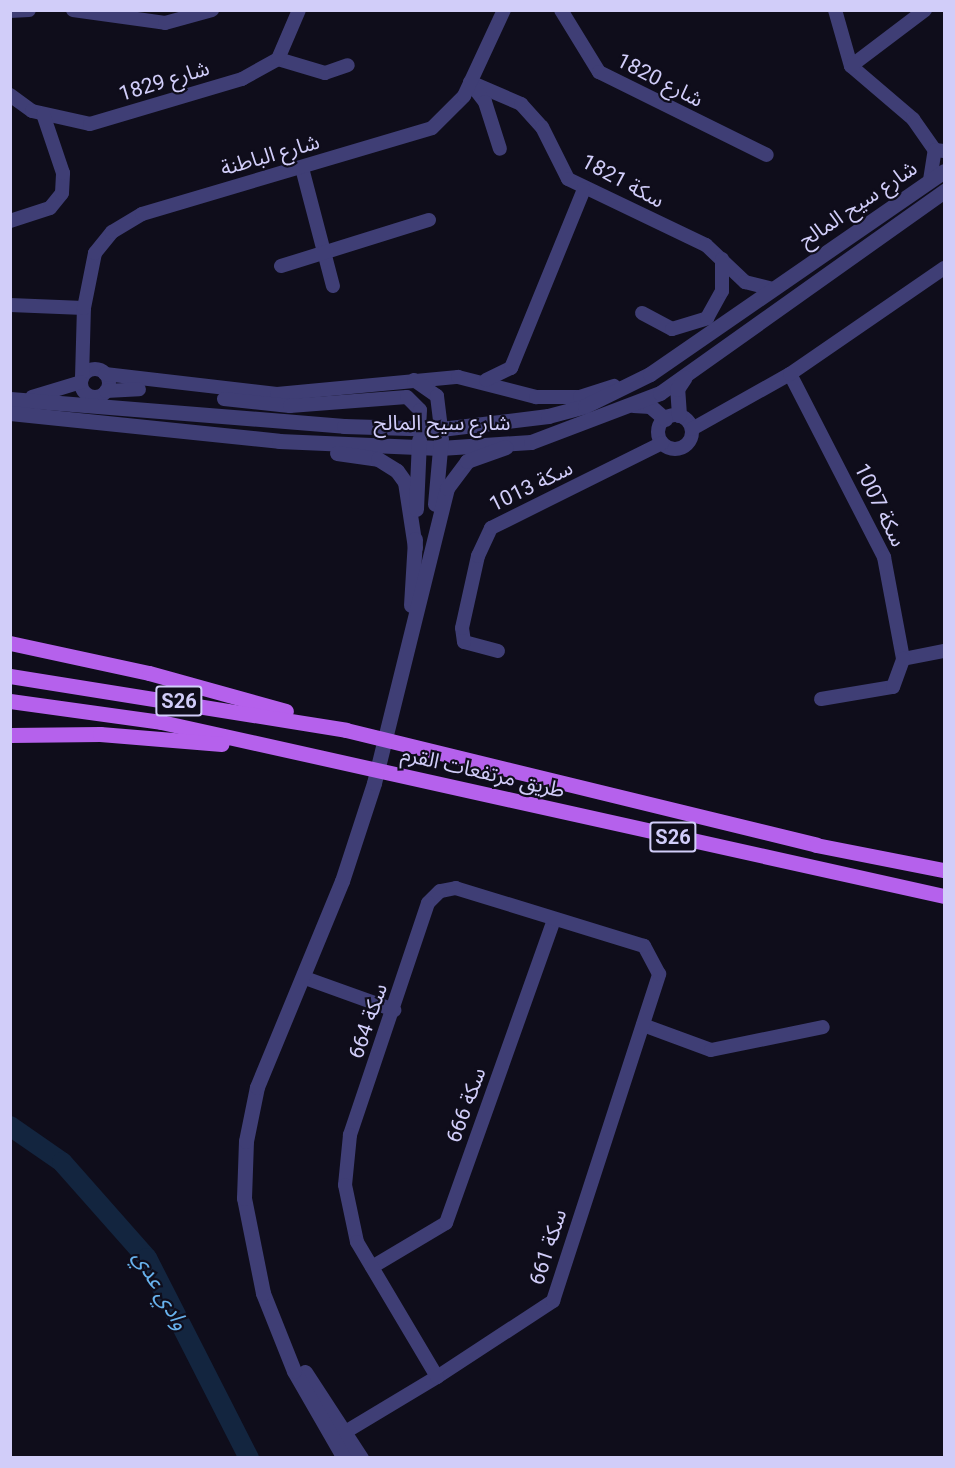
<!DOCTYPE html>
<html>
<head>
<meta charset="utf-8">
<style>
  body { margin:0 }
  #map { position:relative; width:955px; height:1468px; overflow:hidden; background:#0f0d1b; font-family:Roboto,"Noto Sans Arabic",sans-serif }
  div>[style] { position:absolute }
  .river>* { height:20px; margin:-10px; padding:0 10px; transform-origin:10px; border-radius:10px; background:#13253f }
  .minor>* { height:14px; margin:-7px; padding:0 7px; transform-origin:7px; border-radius:7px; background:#3f3e75 }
  .minor>.ring { margin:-7px; padding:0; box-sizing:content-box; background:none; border:14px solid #3f3e75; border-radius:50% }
  .tertiary>* { height:15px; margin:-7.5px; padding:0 7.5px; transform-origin:7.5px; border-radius:7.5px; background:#3f3e75 }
  .primary>* { height:15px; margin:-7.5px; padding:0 7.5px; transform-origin:7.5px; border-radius:7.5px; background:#b561ec }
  span { translate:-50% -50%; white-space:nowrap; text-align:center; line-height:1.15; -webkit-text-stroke:4.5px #0f0d1b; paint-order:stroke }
  .shield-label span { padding:2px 4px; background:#0f0d1b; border:2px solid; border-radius:4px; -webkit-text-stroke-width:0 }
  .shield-label { font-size:20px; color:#d1cdf9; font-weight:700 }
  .street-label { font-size:21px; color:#d1cdf9 }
  .water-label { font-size:22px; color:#68b2ed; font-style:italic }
  .frame { position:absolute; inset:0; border:12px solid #d1cdf9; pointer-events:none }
</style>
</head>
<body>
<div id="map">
  <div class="river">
    <i style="left:10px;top:1126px;width:63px;rotate:34.7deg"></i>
    <i style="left:62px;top:1162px;width:128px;rotate:48.5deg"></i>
    <i style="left:147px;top:1258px;width:225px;rotate:63deg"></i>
  </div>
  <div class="minor">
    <i style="left:73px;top:10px;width:93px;rotate:8deg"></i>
    <i style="left:165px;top:23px;width:49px;rotate:-15.5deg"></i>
    <i style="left:561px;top:10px;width:73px;rotate:58.5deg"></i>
    <i style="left:599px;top:72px;width:187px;rotate:26.3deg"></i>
    <i style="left:835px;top:10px;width:58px;rotate:74.1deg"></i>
    <i style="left:851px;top:66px;width:82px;rotate:40.5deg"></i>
    <i style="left:913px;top:119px;width:38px;rotate:55deg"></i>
    <i style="left:935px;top:150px;width:9px;rotate:6deg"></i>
    <i style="left:10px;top:11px;width:19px;rotate:-3deg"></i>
    <i style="left:278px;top:59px;width:49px;rotate:16.6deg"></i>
    <i style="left:325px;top:73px;width:24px;rotate:-19deg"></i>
    <i style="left:851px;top:66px;width:93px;rotate:-37.1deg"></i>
    <i style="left:470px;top:82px;width:56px;rotate:23.3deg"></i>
    <i style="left:521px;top:104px;width:31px;rotate:48deg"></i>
    <i style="left:542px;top:127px;width:58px;rotate:63.4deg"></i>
    <i style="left:568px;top:179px;width:153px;rotate:25.6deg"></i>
    <i style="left:706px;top:245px;width:54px;rotate:43.5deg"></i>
    <i style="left:745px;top:282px;width:29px;rotate:14deg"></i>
    <i style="left:471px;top:84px;width:23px;rotate:52deg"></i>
    <i style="left:485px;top:102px;width:49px;rotate:72.3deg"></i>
    <i style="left:10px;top:95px;width:27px;rotate:36deg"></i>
    <i style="left:32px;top:111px;width:59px;rotate:12.6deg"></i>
    <i style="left:90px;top:124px;width:159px;rotate:-16.5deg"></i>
    <i style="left:242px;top:79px;width:41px;rotate:-29.1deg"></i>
    <i style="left:278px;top:59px;width:53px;rotate:-66.8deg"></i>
    <i style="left:302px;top:168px;width:122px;rotate:75.3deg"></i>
    <i style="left:930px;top:180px;width:30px;rotate:-81deg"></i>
    <i style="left:10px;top:221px;width:42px;rotate:-18deg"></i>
    <i style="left:50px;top:208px;width:19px;rotate:-51deg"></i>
    <i style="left:62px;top:193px;width:20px;rotate:-87deg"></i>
    <i style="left:63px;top:173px;width:62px;rotate:-108.7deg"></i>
    <i style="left:281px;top:266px;width:155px;rotate:-17.3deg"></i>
    <i style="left:10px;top:305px;width:74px;rotate:2.3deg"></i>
    <i style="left:642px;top:313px;width:34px;rotate:28deg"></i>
    <i style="left:672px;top:329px;width:37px;rotate:-17deg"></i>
    <i style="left:707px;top:318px;width:31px;rotate:-61deg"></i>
    <i style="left:722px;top:291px;width:32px;rotate:-90deg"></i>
    <i class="ring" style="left:81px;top:369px;width:14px;height:14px"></i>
    <i style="left:105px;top:374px;width:173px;rotate:6.6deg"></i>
    <i style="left:277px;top:394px;width:182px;rotate:-5.4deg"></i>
    <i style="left:458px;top:377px;width:81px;rotate:14.4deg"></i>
    <i style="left:536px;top:397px;width:44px"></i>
    <i style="left:580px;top:397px;width:36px;rotate:-18deg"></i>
    <i style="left:790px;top:374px;width:206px;rotate:62.8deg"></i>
    <i style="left:884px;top:557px;width:104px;rotate:79.4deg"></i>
    <i style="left:903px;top:659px;width:42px;rotate:-11deg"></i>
    <i style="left:82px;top:378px;width:70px;rotate:-88.4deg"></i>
    <i style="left:84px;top:308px;width:56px;rotate:-78.7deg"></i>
    <i style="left:95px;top:253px;width:27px;rotate:-51deg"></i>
    <i style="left:112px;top:232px;width:35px;rotate:-31deg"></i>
    <i style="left:142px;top:214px;width:302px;rotate:-16.5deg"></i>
    <i style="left:432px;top:128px;width:45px;rotate:-45deg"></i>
    <i style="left:464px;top:96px;width:95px;rotate:-65.1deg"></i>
    <i style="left:414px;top:380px;width:28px;rotate:35deg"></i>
    <i style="left:437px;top:396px;width:33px;rotate:83deg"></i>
    <i style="left:486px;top:380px;width:28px;rotate:-26deg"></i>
    <i style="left:511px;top:368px;width:193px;rotate:-67.8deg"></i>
    <i style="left:106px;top:391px;width:33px;rotate:-3deg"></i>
    <i style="left:32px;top:397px;width:51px;rotate:-17deg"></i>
    <i style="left:224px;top:399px;width:66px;rotate:6.1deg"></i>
    <i style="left:290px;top:406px;width:117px;rotate:-4.4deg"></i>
    <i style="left:407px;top:397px;width:18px;rotate:45deg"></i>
    <i style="left:420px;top:410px;width:18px;rotate:93deg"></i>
    <i class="ring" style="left:658px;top:415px;width:20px;height:20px"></i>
    <i style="left:692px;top:429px;width:112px;rotate:-29.3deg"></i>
    <i style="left:790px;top:374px;width:187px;rotate:-34.5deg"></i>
    <i style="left:498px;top:651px;width:35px;rotate:-165deg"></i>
    <i style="left:464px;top:642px;width:14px;rotate:-98deg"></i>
    <i style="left:462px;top:628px;width:74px;rotate:-77.5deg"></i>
    <i style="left:478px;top:556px;width:31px;rotate:-65deg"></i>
    <i style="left:491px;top:528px;width:191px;rotate:-26.4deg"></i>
    <i style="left:821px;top:699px;width:73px;rotate:-9.5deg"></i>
    <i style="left:893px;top:687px;width:30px;rotate:-70deg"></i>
    <i style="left:305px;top:978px;width:95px;rotate:19.8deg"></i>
    <i style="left:643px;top:1025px;width:72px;rotate:20.2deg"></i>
    <i style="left:711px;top:1050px;width:114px;rotate:-11.6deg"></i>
    <i style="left:372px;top:1267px;width:86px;rotate:-30.7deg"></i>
    <i style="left:446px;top:1223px;width:322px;rotate:-70.4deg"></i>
    <i style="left:337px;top:1437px;width:117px;rotate:-31deg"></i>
    <i style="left:437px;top:1377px;width:139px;rotate:-33.2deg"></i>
    <i style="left:553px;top:1301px;width:344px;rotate:-72deg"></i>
    <i style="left:659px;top:974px;width:32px;rotate:-118deg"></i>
    <i style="left:644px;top:946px;width:197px;rotate:-162.9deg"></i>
    <i style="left:456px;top:888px;width:16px;rotate:169deg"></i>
    <i style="left:440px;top:891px;width:17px;rotate:135deg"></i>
    <i style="left:428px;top:903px;width:245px;rotate:108.6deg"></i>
    <i style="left:350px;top:1135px;width:50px;rotate:95.7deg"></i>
    <i style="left:345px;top:1185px;width:58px;rotate:78.1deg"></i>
    <i style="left:357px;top:1242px;width:157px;rotate:59.3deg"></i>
  </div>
  <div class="tertiary">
    <i style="left:10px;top:399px;width:335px;rotate:4.6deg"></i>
    <i style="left:344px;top:426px;width:97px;rotate:1.8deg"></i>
    <i style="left:441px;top:429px;width:108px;rotate:-6.9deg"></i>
    <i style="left:548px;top:416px;width:38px;rotate:-15deg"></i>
    <i style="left:585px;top:406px;width:72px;rotate:-26.2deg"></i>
    <i style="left:650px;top:374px;width:357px;rotate:-34.6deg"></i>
    <i style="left:633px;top:405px;width:17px;rotate:3deg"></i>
    <i style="left:650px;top:406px;width:20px;rotate:41deg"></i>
    <i style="left:10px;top:413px;width:270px;rotate:5.9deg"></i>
    <i style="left:279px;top:441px;width:161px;rotate:2.5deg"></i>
    <i style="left:440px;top:448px;width:91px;rotate:-3.8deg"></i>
    <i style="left:531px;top:442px;width:138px;rotate:-20.8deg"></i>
    <i style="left:660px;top:393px;width:349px;rotate:-35.4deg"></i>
    <i style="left:679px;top:415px;width:26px;rotate:-94deg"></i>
    <i style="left:677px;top:389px;width:14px;rotate:-56deg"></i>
    <i style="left:337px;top:453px;width:41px;rotate:8.3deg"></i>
    <i style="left:378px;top:459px;width:22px;rotate:32deg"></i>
    <i style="left:397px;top:471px;width:14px;rotate:54deg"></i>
    <i style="left:405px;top:482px;width:66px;rotate:81.3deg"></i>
    <i style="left:435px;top:504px;width:66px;rotate:-84.8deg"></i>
    <i style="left:416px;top:509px;width:69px;rotate:-87.5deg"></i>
    <i style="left:411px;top:605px;width:66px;rotate:-86.5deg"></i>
    <i style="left:305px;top:1372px;width:103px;rotate:56.9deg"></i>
    <i style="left:344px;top:1458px;width:100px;rotate:-119.9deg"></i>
    <i style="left:294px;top:1371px;width:84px;rotate:-111.7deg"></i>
    <i style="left:263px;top:1293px;width:97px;rotate:-101.3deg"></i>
    <i style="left:244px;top:1198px;width:57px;rotate:-88deg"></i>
    <i style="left:246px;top:1141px;width:55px;rotate:-78.5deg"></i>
    <i style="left:257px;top:1087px;width:223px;rotate:-67.6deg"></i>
    <i style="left:342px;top:881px;width:103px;rotate:-71.9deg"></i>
    <i style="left:374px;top:783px;width:304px;rotate:-76.1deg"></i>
    <i style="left:447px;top:488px;width:34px;rotate:-53deg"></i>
    <i style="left:467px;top:461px;width:41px;rotate:-19.7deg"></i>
  </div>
  <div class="primary">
    <i style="left:10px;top:643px;width:142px;rotate:12.2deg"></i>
    <i style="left:149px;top:673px;width:142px;rotate:15.5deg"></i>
    <i style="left:10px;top:676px;width:340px;rotate:9.1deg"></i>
    <i style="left:346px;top:730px;width:484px;rotate:13.7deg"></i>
    <i style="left:816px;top:845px;width:130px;rotate:11.1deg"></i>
    <i style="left:10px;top:701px;width:152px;rotate:7.9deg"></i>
    <i style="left:161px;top:722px;width:802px;rotate:12.53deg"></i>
    <i style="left:10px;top:735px;width:90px;rotate:-0.6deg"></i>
    <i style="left:100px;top:734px;width:122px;rotate:4.7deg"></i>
  </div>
  <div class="shield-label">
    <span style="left:179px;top:701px">S26</span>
    <span style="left:673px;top:837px">S26</span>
  </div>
  <div class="street-label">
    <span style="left:660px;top:80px;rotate:27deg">1820 شارع</span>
    <span style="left:164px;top:81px;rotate:-17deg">1829 شارع</span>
    <span style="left:270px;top:155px;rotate:-16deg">شارع الباطنة</span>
    <span style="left:623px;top:181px;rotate:28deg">سكة 1821</span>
    <span style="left:858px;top:204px;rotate:-34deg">شارع سيح المالح</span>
    <span style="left:442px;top:423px">شارع سيح المالح</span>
    <span style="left:531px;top:486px;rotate:-26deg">سكة 1013</span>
    <span style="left:880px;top:505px;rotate:64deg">سكة 1007</span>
    <span style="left:483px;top:772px;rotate:13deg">طريق مرتفعات القرم</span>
    <span style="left:368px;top:1021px;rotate:-71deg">سكة 664</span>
    <span style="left:466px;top:1105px;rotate:-70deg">سكة 666</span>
    <span style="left:548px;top:1247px;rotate:-72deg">سكة 661</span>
  </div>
  <div class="water-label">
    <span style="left:161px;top:1290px;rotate:60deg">وادي عدي</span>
  </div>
  <div class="frame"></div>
</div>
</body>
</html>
